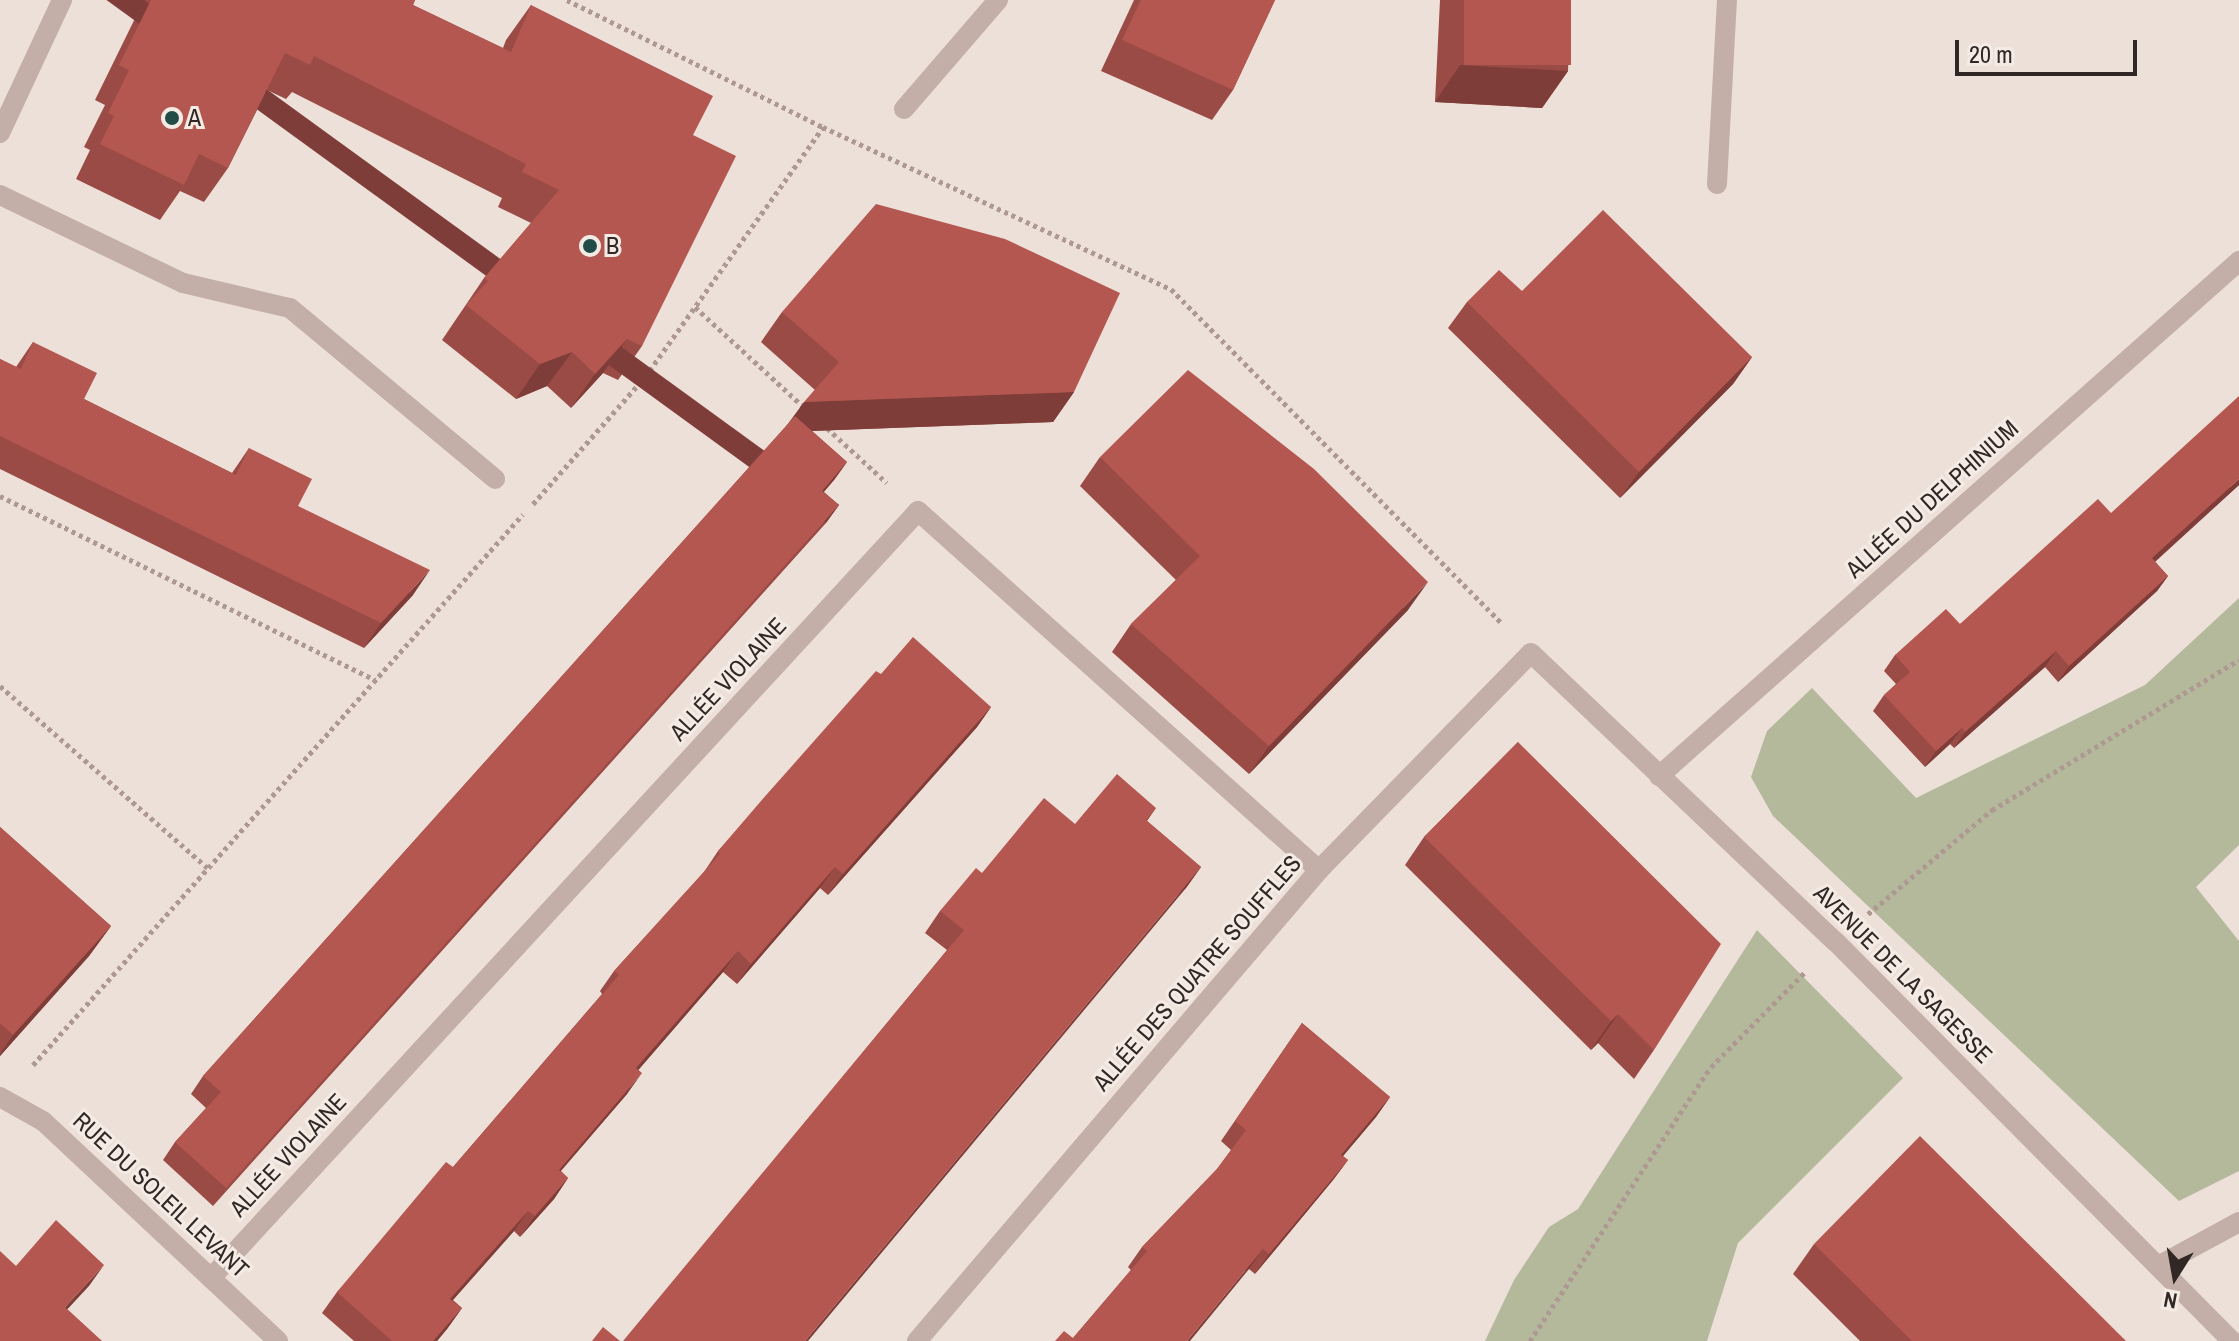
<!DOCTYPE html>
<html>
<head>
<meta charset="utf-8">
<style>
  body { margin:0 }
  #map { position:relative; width:2239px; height:1341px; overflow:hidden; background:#ede0d9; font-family:"Archivo Narrow",sans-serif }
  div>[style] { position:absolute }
  .green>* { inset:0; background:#b5b99c }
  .path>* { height:5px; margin-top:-2.5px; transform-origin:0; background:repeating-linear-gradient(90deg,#ae9992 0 4px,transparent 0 8px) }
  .service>* { height:20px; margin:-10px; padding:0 10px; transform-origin:10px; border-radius:10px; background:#c3afa7 }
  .minor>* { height:20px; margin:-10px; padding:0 10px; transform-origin:10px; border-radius:10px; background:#c3afa7 }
  .wall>* { inset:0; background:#9b4b45 }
  .shaded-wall>* { inset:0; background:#7e3d38; transform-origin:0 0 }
  .building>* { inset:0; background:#b45750; transform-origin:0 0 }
  .dots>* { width:22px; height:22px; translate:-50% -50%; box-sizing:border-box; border:4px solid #f5ebe5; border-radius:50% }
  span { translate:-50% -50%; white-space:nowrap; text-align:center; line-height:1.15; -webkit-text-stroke:6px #f5ebe5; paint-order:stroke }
  .poi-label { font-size:24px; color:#312826 }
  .left { translate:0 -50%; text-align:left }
  .street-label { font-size:24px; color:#312826 }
  .north { position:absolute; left:2135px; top:1237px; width:80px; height:80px; -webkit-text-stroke:6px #f5ebe5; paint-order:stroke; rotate:191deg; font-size:22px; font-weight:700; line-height:32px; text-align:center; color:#312826 }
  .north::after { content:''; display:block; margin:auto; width:28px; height:36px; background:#312826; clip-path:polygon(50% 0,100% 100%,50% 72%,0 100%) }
  .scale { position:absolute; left:1955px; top:40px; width:182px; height:36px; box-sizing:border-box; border:4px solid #312826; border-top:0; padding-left:10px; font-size:24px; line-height:28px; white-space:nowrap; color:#312826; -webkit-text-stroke:6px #f5ebe5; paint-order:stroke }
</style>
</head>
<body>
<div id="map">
  <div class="green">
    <i style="clip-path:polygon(2239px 598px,2239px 845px,2196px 887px,2239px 941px,2239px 1171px,2179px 1201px,1773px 816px,1751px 777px,1767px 731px,1812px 688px,1916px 798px,2145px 685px)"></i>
    <i style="clip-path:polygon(1757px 930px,1903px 1078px,1738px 1243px,1707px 1341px,1485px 1341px,1514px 1280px,1549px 1227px,1578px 1209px)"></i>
  </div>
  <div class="path">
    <i style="left:567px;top:0;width:286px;rotate:26.4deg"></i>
    <i style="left:823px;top:127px;width:384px;rotate:25deg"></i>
    <i style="left:1171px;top:289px;width:470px;rotate:45.3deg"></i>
    <i style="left:695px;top:307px;width:149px;rotate:42.6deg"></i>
    <i style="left:827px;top:428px;width:81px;rotate:42.5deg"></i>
    <i style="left:0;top:496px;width:418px;rotate:26.1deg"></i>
    <i style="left:533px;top:504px;width:169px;rotate:-48.6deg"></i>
    <i style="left:645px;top:377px;width:307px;rotate:-54.5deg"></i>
    <i style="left:0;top:686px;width:276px;rotate:41.2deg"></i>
    <i style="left:1868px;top:914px;width:162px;rotate:-40deg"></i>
    <i style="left:1992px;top:810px;width:289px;rotate:-31.3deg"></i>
    <i style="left:33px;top:1065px;width:737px;rotate:-48.35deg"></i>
    <i style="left:1530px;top:1341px;width:328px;rotate:-56.6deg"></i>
    <i style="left:1711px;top:1067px;width:134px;rotate:-45.3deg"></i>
  </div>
  <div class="service">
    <i style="left:904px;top:109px;width:144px;rotate:-49.2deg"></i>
    <i style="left:1717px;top:184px;width:184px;rotate:-86.9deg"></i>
    <i style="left:0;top:195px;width:203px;rotate:25.7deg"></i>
    <i style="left:183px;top:283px;width:110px;rotate:13.2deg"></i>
    <i style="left:290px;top:308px;width:267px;rotate:39.8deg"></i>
  </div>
  <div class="minor">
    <i style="left:0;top:133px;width:147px;rotate:-65deg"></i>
    <i style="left:1659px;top:776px;width:776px;rotate:-41.6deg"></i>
    <i style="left:0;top:1097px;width:49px;rotate:29.2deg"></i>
    <i style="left:43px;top:1121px;width:322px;rotate:43.1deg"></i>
    <i style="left:2158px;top:1266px;width:92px;rotate:-28.5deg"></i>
    <i style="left:211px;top:1278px;width:1043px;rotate:-47.33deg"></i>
    <i style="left:918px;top:511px;width:538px;rotate:41.84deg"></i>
    <i style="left:917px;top:1341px;width:619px;rotate:-49.52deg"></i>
    <i style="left:1319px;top:870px;width:303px;rotate:-45.7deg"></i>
    <i style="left:1531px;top:653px;width:419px;rotate:43.5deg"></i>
    <i style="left:1835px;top:941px;width:564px;rotate:45.22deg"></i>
  </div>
  <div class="wall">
    <i style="clip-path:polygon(144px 0,415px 0,413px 5px,503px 48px,506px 40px,531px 5px,693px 135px,642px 346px,618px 380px,603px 373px,571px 408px,547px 386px,516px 399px,442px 340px,484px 278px,531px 223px,498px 207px,502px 198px,292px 92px,286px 99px,267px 90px,228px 168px,204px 202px,180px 191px,160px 220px,76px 179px,90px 150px,84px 147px,105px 105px,95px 100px)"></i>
    <i style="clip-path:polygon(1134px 0,1275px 0,1233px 90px,1212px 120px,1101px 71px)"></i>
    <i style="clip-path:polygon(1440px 0,1571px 0,1568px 71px,1542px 108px,1435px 102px)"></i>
    <i style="clip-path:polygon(1522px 291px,1752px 357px,1733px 384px,1620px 498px,1448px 328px,1467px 302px)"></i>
    <i style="clip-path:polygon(782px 312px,1074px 392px,1053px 422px,812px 431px,847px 462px,834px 480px,824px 492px,839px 505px,826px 523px,213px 1206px,163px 1160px,175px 1142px,206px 1108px,191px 1094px,203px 1076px,789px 423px,815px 390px,761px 342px)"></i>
    <i style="clip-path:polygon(33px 342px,84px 399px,232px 473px,249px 448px,298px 506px,413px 595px,364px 648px,0 469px,0 359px,16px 367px)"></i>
    <i style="clip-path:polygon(1100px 457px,1408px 610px,1249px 774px,1112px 652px,1131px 624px,1176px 580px,1080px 486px)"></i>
    <i style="clip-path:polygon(2239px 485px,2155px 562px,2168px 576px,2157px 591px,2058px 682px,2045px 667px,1954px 748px,1950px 744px,1925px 767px,1873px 711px,1884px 695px,1896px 684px,1884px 671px,1895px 655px,1960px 624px,2111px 513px)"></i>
    <i style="clip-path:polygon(881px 674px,991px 707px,977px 727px,828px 895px,820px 888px,737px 984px,723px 972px,638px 1070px,627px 1094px,561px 1171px,568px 1178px,554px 1199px,520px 1237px,514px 1231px,453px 1300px,462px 1308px,447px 1329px,437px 1341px,354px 1341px,322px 1313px,337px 1292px,453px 1167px,602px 994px,600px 991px,614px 971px,704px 872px,718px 851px)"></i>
    <i style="clip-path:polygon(1518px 742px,1654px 1050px,1634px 1079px,1598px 1043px,1591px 1050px,1405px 865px,1424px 837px)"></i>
    <i style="clip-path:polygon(1156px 808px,1147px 821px,1201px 867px,1186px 888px,706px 1243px,947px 950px,925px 933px,940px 911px,982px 873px,1075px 824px)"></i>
    <i style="clip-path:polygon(0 827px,111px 926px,89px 956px,0 1056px)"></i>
    <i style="clip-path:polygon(1302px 1023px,1390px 1097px,1376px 1117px,1343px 1156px,1348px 1160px,1333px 1180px,1255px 1274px,1249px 1269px,1073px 1338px,1131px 1270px,1128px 1267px,1142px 1247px,1217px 1169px,1231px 1150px,1221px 1141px)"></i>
    <i style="clip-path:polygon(1814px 1244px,2126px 1341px,1860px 1341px,1793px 1274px)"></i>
  </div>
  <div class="shaded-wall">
    <i style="clip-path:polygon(1460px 65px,1568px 71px,1542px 108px,1435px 102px)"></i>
    <i style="clip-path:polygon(627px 339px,603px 373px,571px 408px,595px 374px)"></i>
    <i style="clip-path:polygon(572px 352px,547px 386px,516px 399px,540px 364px)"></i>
    <i style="clip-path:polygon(1752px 357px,1733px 384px,1620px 498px,1639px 472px)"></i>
    <i style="clip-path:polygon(1074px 392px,1053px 422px,782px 432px,804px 402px)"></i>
    <i style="clip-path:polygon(847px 462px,834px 480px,809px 508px,822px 491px)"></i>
    <i style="clip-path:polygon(2239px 479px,2239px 485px,2141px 574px,2152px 558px)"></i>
    <i style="left:839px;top:505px;width:22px;height:918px;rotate:126deg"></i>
    <i style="clip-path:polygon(430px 570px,413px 595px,364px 648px,381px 623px)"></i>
    <i style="clip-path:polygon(2168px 576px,2157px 591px,2058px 682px,2069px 666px)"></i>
    <i style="clip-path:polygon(1428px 582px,1408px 610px,1249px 774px,1269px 746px)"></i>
    <i style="clip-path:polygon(2056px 651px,2045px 667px,1954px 748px,1965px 732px)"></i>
    <i style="clip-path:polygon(991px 707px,977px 727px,828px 895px,843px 874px)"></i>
    <i style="clip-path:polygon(1962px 728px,1950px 744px,1925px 767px,1936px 751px)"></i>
    <i style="clip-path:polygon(835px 867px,820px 888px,737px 984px,751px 964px)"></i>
    <i style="clip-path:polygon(1201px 867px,1186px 888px,808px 1341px,805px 1341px)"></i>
    <i style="clip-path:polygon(111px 926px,89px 956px,0 1056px,0 1054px,13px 1035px)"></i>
    <i style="clip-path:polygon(738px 951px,723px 972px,622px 1089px,636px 1068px)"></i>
    <i style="clip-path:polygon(1618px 1014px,1598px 1043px,1591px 1050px,1611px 1021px)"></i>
    <i style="clip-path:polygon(642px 1073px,627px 1094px,544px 1190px,559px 1170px)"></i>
    <i style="clip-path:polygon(1390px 1097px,1376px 1117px,1327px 1175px,1341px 1155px)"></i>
    <i style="clip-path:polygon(1348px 1160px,1333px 1180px,1255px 1274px,1269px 1254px)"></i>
    <i style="clip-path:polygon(568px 1178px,554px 1199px,520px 1237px,535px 1216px)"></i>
    <i style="clip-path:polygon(528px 1211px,514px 1231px,436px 1319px,450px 1299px)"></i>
    <i style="clip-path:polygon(1263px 1249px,1249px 1269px,1190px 1341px,1187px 1341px)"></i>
    <i style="clip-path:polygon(104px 1265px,89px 1286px,50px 1328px,65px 1307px)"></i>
    <i style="clip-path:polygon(462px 1308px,447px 1329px,437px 1341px,433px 1341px)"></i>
  </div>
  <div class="building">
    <i style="clip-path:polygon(151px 0,415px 0,413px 5px,511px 52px,531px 5px,713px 96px,693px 135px,736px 156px,642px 346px,627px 339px,595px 374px,572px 352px,540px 364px,466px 305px,488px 281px,484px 278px,559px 190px,522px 172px,526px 164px,314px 56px,310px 65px,285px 53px,228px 168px,199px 154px,184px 185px,100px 144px,114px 116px,108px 113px,129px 70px,119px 65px)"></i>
    <i style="clip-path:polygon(1141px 0,1275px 0,1233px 90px,1122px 40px)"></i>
    <i style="left:1464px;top:0;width:107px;height:65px"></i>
    <i style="clip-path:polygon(876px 204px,1005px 239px,1120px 293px,1074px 392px,804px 402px,839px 362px,782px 312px)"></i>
    <i style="clip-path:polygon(1603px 210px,1752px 357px,1639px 472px,1467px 302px,1499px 270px,1522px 291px)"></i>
    <i style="clip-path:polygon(33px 342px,97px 373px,84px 399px,236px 475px,249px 448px,312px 479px,298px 506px,430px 570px,381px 623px,0 436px,0 359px,21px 369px)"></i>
    <i style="clip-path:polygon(1188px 370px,1314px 469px,1428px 582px,1269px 746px,1131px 624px,1200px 556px,1100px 457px)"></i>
    <i style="clip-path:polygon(2239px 396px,2239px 479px,2152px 558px,2168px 576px,2069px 666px,2056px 651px,1965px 732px,1962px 728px,1936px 751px,1884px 695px,1910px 672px,1895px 655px,1946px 609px,1960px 624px,2098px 499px,2111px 513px)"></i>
    <i style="clip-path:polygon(795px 416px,847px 462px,822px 491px,839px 505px,226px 1188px,175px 1142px,221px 1092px,203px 1076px)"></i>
    <i style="clip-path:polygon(913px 637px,991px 707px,843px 874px,835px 867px,751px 964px,738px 951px,636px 1068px,642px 1073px,559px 1170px,568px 1178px,535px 1216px,528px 1211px,450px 1299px,462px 1308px,433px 1341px,392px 1341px,337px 1292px,446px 1162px,453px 1167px,619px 975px,614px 971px,720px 854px,718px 851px,761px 801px,876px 671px,881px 674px)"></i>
    <i style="clip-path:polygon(1518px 742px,1721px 944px,1654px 1050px,1618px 1014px,1611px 1021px,1424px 837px)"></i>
    <i style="clip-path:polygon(1117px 774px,1156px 808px,1146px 820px,1201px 867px,805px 1341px,623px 1341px,964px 930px,940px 911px,976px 868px,982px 873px,1044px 798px,1075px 824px)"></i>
    <i style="clip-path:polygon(0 827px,111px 926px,13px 1035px,0 1023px)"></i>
    <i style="clip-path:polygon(1302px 1023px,1390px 1097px,1341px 1155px,1348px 1160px,1269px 1254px,1263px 1249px,1187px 1341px,1055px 1341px,1064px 1331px,1073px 1338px,1147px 1251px,1142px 1247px,1217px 1169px,1246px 1130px,1235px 1121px)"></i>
    <i style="clip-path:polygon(1920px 1136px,2126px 1341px,1912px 1341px,1814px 1244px)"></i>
    <i style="clip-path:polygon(56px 1220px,104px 1265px,65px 1307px,102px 1341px,0 1341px,0 1251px,16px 1266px)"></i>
    <i style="clip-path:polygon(603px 1327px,620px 1341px,592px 1341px)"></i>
  </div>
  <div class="dots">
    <i style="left:172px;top:118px;background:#224c48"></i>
    <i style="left:590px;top:246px;background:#224c48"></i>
  </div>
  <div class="poi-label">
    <span class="left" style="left:188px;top:118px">A</span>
    <span class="left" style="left:606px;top:246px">B</span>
  </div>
  <div class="street-label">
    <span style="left:1932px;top:499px;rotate:-42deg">ALLÉE DU DELPHINIUM</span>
    <span style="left:728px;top:679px;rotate:-47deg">ALLÉE VIOLAINE</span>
    <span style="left:1197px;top:973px;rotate:-49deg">ALLÉE DES QUATRE SOUFFLES</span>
    <span style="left:1903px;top:974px;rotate:45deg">AVENUE DE LA SAGESSE</span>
    <span style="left:288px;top:1155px;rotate:-47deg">ALLÉE VIOLAINE</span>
    <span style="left:161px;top:1195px;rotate:43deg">RUE DU SOLEIL LEVANT</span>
  </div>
  <div class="north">N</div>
  <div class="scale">20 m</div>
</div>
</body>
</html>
